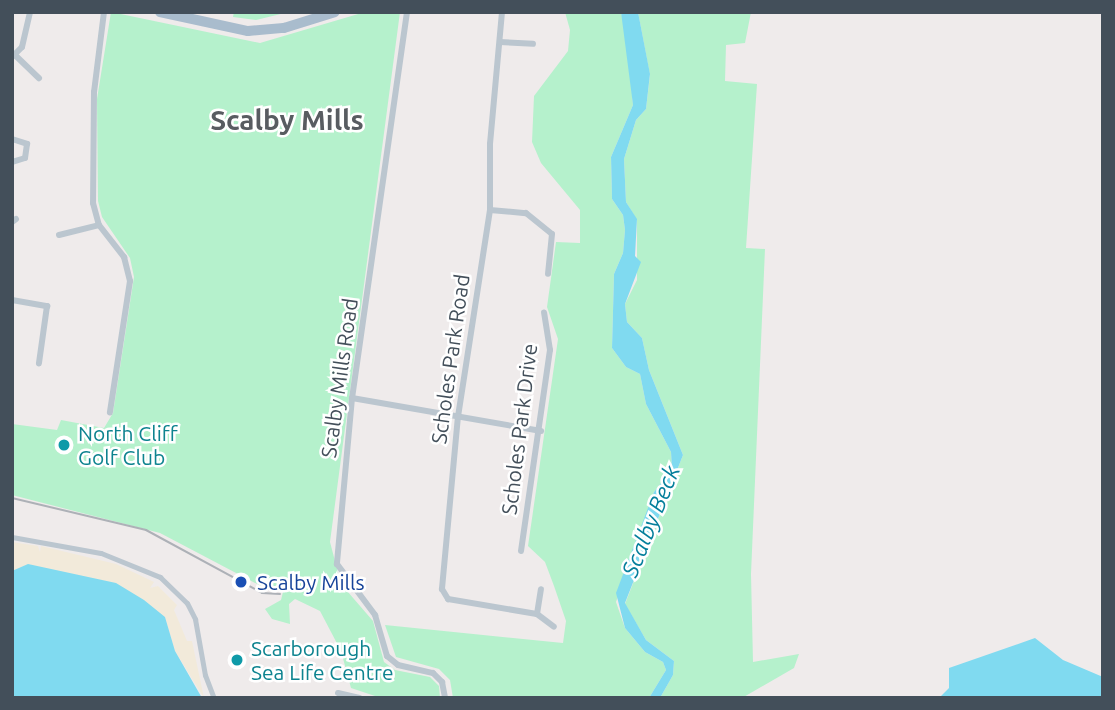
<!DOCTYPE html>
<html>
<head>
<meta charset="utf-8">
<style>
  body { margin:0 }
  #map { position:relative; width:1115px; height:710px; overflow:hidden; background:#efebeb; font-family:Ubuntu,sans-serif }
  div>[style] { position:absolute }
  .green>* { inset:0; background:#b5f1cc }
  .sand>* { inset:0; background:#f2eada }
  .water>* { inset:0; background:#80daf0 }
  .pedestrian>* { height:5px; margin:-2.5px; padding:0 2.5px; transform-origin:2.5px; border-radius:2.5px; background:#bbc6cf }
  .minor>* { height:6px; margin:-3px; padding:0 3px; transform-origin:3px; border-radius:3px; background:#bbc6cf }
  .primary>* { height:10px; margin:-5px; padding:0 5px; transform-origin:5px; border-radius:5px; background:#a9bccd }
  .rail>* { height:2px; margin:-1px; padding:0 1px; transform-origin:1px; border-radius:1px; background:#adb1b7 }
  .dots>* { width:19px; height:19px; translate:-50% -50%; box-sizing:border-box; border:4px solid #fff; border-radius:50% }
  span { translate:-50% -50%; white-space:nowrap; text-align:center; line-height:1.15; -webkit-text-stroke:5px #fff; paint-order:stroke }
  .street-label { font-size:21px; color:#434f5a }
  .culture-label { font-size:21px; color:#0d838f }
  .left { translate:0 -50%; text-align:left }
  .transit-label { font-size:21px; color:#164399 }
  .water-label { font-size:23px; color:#057f9c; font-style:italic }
  .district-label { font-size:28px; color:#585c61; font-weight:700 }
  .frame { position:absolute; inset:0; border:14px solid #434f5a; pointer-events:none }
</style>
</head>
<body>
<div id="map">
  <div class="green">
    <i style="clip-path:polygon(111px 12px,260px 43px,365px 12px,400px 12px,330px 542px,341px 584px,373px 621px,384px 662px,395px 670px,430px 677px,439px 686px,440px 698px,381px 698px,351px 688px,341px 651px,320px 611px,295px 599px,289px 604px,290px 624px,272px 619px,265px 609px,281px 600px,283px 592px,276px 587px,259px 585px,160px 533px,12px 495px,12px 424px,57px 430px,61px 420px,104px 428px,113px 413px,134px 277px,130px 258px,102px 217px,98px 201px,97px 99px)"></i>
    <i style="clip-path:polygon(234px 12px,289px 12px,256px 20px,233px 17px)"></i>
    <i style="clip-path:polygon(565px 12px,621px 12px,628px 44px,633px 105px,611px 157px,612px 199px,623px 215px,625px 230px,623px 253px,614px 274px,612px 348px,626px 367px,640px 374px,646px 404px,671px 452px,672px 469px,654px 492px,616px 602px,625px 628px,645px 652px,663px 662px,666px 670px,649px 698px,453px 698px,450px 680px,439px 669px,396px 657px,385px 625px,563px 643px,566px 621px,554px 586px,545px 562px,528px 546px,558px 339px,547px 307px,556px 242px,580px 243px,580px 210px,541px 163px,532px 142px,534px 96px,568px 51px,570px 30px)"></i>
    <i style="clip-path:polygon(638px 12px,751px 12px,745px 43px,726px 45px,725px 81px,757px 84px,746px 248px,765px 249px,751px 574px,753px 662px,799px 654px,794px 668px,742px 698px,660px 698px,673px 675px,674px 661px,646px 640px,625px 604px,683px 455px,649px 370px,642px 338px,627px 322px,625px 304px,637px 280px,637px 220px,626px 202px,624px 159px,636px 120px,646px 109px,650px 75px)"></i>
  </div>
  <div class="sand">
    <i style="clip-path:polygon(12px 542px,38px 546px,40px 552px,41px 546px,116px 564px,154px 582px,150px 588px,158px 586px,177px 605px,174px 610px,187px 641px,192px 641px,204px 698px,175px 651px,165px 617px,29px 564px,12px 571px)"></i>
  </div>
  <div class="water">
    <i style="clip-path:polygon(621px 12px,638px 12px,650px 74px,646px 109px,636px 120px,624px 159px,626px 202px,637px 219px,635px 256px,641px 262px,625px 304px,627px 322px,642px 338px,649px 370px,683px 455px,625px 603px,646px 640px,674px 661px,673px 675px,660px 698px,649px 698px,666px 670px,663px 662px,645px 652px,625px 628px,616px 593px,654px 492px,672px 469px,671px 452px,646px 404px,640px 374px,626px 367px,612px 348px,614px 274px,623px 253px,625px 230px,623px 215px,612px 199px,611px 157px,633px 105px)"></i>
    <i style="clip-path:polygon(28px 564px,116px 583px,144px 600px,165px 617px,175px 651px,202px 698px,12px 698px,12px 571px)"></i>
    <i style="clip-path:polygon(1035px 638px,1063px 660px,1103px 677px,1103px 698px,939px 698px,949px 688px,949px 668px)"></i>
  </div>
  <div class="pedestrian">
    <i style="left:12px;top:537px;width:90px;rotate:10.2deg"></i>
    <i style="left:101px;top:553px;width:64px;rotate:22.1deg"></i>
    <i style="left:160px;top:577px;width:37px;rotate:44deg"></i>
    <i style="left:187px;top:603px;width:18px;rotate:63deg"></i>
    <i style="left:195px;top:619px;width:57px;rotate:79.9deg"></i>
    <i style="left:205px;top:675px;width:25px;rotate:69deg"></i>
  </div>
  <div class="minor">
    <i style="left:104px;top:12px;width:81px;rotate:97.1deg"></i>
    <i style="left:94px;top:92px;width:111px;rotate:90.5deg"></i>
    <i style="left:93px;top:203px;width:23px;rotate:75deg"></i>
    <i style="left:99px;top:225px;width:41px;rotate:52deg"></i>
    <i style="left:124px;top:257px;width:25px;rotate:76deg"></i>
    <i style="left:130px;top:281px;width:133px;rotate:98.7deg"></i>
    <i style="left:407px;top:12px;width:390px;rotate:98.1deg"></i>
    <i style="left:352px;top:398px;width:167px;rotate:95.2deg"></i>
    <i style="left:337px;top:564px;width:64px;rotate:53.3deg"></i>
    <i style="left:375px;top:615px;width:43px;rotate:73.7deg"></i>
    <i style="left:387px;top:656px;width:14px;rotate:39deg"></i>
    <i style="left:398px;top:665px;width:36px;rotate:13deg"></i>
    <i style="left:433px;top:673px;width:13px;rotate:45deg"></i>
    <i style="left:442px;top:682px;width:16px;rotate:79deg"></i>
    <i style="left:502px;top:12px;width:133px;rotate:95.2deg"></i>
    <i style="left:490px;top:144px;width:66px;rotate:90deg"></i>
    <i style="left:490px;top:210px;width:208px;rotate:98.8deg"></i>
    <i style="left:458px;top:416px;width:174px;rotate:95.3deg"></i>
    <i style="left:442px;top:589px;width:12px;rotate:59deg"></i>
    <i style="left:448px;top:599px;width:90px;rotate:9.6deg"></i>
    <i style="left:537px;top:614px;width:21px;rotate:37deg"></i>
    <i style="left:500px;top:42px;width:33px;rotate:3deg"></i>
    <i style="left:16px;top:56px;width:32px;rotate:44deg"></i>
    <i style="left:12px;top:57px;width:14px;rotate:-45deg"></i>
    <i style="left:22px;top:47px;width:36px;rotate:-77deg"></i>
    <i style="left:12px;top:139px;width:16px;rotate:18deg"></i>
    <i style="left:27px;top:144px;width:14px;rotate:98deg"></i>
    <i style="left:25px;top:158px;width:14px;rotate:163deg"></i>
    <i style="left:490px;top:210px;width:36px;rotate:5deg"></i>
    <i style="left:526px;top:213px;width:33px;rotate:39deg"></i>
    <i style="left:552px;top:234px;width:40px;rotate:95.7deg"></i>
    <i style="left:12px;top:222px;width:5px;rotate:-37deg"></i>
    <i style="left:59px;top:235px;width:41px;rotate:-14deg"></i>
    <i style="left:12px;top:300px;width:36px;rotate:10deg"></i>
    <i style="left:47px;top:306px;width:58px;rotate:98deg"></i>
    <i style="left:352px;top:398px;width:192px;rotate:9.9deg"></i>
    <i style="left:521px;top:551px;width:203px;rotate:-81.8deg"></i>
    <i style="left:550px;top:350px;width:38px;rotate:-99deg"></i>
    <i style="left:537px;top:614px;width:25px;rotate:-81deg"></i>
    <i style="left:338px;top:693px;width:22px;rotate:13deg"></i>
  </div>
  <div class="primary">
    <i style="left:160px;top:12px;width:90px;rotate:12.2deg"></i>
    <i style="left:248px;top:31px;width:36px;rotate:-5deg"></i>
    <i style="left:284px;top:28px;width:53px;rotate:-17.4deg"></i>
  </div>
  <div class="rail">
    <i style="left:12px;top:498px;width:138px;rotate:13.4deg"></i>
    <i style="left:146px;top:530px;width:132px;rotate:28.5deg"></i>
    <i style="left:262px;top:593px;width:18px;rotate:3deg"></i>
  </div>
  <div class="dots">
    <i style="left:64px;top:445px;background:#0f9aa8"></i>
    <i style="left:241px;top:582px;background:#1a4fb4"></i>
    <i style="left:237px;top:660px;background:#0f9aa8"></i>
  </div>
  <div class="street-label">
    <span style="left:450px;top:359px;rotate:-82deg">Scholes Park Road</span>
    <span style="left:339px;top:378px;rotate:-82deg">Scalby Mills Road</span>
    <span style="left:519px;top:429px;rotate:-83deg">Scholes Park Drive</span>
  </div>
  <div class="culture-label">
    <span class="left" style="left:78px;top:445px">North Cliff<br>Golf Club</span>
    <span class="left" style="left:251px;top:660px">Scarborough<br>Sea Life Centre</span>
  </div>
  <div class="transit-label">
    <span class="left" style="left:257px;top:582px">Scalby Mills</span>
  </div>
  <div class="water-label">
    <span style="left:651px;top:521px;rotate:-68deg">Scalby Beck</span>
  </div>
  <div class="district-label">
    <span style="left:287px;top:120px">Scalby Mills</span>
  </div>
  <div class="frame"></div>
</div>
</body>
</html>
